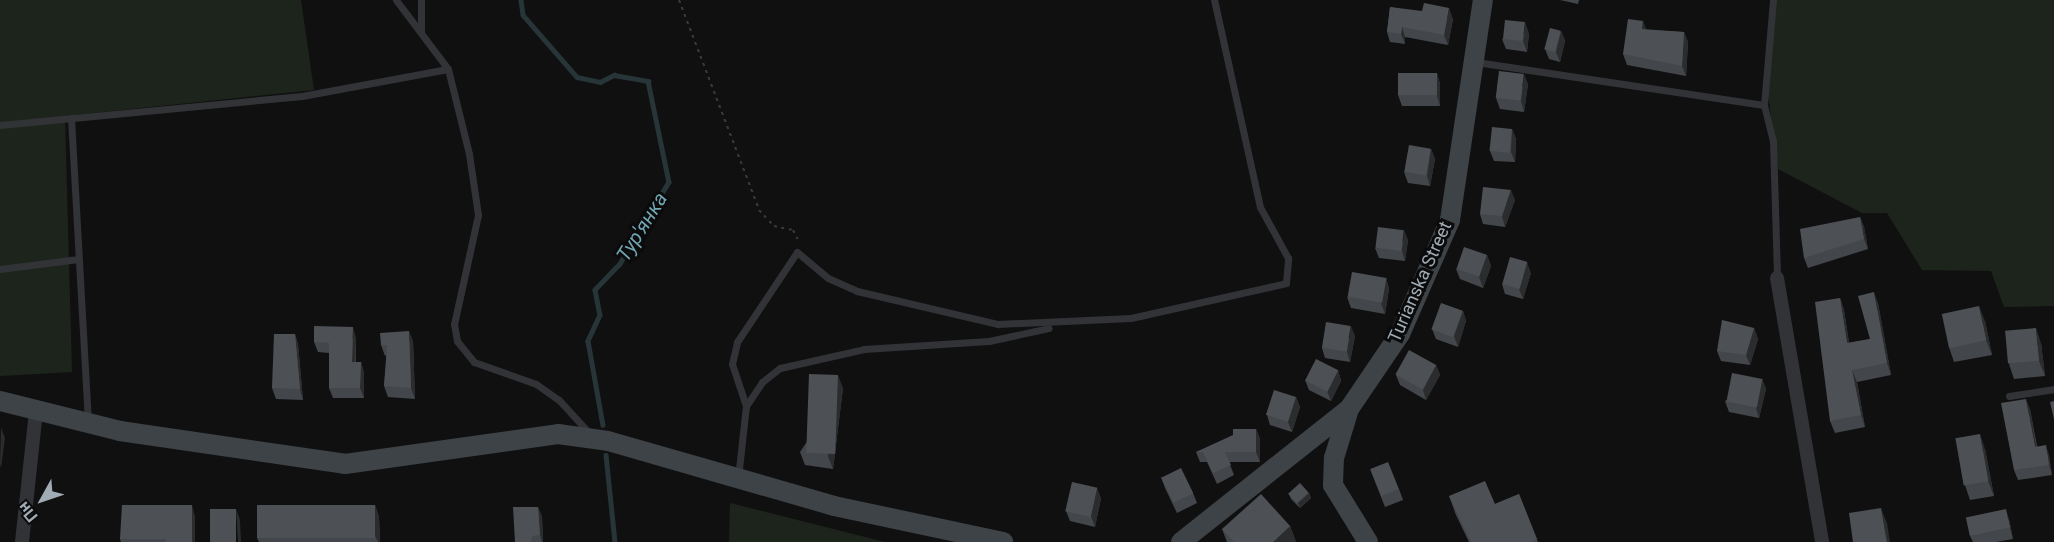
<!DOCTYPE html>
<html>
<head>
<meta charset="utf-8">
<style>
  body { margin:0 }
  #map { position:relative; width:2054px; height:542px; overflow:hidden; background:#101011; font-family:Roboto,sans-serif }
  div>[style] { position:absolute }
  .green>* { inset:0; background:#1d241c }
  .stream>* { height:4.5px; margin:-2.25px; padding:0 2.25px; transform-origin:2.25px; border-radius:2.25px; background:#273538 }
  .path>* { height:2px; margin-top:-1px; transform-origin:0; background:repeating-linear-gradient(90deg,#363b3e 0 3px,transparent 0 7.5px) }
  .lane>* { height:7px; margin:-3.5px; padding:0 3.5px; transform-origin:3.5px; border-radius:3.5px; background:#313337 }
  .street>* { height:14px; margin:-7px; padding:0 7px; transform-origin:7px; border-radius:7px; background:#313337 }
  .secondary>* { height:20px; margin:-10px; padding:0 10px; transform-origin:10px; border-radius:10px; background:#3e4347 }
  .wall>* { inset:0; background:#43464a }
  .shaded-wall>* { inset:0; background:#2a2c2e }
  .building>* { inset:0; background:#4d5155; transform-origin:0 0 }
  span { translate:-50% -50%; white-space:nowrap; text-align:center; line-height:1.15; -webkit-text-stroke:6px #0b0b0c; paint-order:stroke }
  .street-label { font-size:18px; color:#a0abb4 }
  .water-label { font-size:20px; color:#72a6b3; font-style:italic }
  .north { position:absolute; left:12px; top:470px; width:60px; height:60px; -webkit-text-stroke:4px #0b0b0c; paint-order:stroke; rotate:230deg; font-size:16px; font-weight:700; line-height:24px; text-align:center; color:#a0abb4 }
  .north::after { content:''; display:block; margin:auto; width:21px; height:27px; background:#a0abb4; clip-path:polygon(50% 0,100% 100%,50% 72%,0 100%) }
</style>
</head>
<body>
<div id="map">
  <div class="green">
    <i style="clip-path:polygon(0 0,301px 0,314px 90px,65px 116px,72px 372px,0 376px)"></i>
    <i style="clip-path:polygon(1772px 0,2054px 0,2054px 306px,2004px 307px,1991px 271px,1922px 270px,1887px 213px,1862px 213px,1778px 169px,1767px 86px)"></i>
    <i style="clip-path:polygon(730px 503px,885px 542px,729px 542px)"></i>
  </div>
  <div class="stream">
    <i style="left:521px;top:0;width:15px;rotate:82deg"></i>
    <i style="left:523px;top:15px;width:82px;rotate:48.9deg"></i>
    <i style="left:577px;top:77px;width:24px;rotate:12deg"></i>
    <i style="left:600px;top:82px;width:16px;rotate:-27deg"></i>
    <i style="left:614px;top:75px;width:35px;rotate:10deg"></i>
    <i style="left:648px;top:81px;width:103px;rotate:78.3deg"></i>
    <i style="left:669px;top:182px;width:96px;rotate:120.9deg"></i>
    <i style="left:620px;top:264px;width:36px;rotate:134deg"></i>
    <i style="left:595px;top:290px;width:25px;rotate:79deg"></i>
    <i style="left:600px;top:315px;width:29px;rotate:115deg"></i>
    <i style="left:588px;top:341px;width:85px;rotate:79.9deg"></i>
    <i style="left:606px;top:455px;width:87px;rotate:84.1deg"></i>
  </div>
  <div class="path">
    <i style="left:679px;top:0;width:225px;rotate:69.1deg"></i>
    <i style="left:759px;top:210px;width:22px;rotate:47deg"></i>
    <i style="left:774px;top:226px;width:19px;rotate:12deg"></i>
    <i style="left:793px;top:230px;width:13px;rotate:63deg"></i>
  </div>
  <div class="lane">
    <i style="left:396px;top:0;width:86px;rotate:53deg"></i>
    <i style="left:448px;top:69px;width:88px;rotate:76.1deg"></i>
    <i style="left:469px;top:154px;width:62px;rotate:81.6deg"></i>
    <i style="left:478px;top:215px;width:112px;rotate:102.4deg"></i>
    <i style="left:454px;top:324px;width:17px;rotate:80deg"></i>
    <i style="left:457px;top:341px;width:27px;rotate:51deg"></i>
    <i style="left:474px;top:362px;width:66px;rotate:19.5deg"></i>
    <i style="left:536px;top:384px;width:28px;rotate:35deg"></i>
    <i style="left:559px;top:400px;width:46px;rotate:47.6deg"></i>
    <i style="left:421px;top:0;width:30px;rotate:90deg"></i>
    <i style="left:1773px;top:0;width:105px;rotate:94.9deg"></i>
    <i style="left:1764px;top:105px;width:37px;rotate:76deg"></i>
    <i style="left:1773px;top:141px;width:137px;rotate:88.3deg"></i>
    <i style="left:1476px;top:62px;width:291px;rotate:8.5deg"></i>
    <i style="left:71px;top:118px;width:301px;rotate:86.8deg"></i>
    <i style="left:0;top:125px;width:303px;rotate:-5.5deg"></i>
    <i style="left:302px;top:96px;width:148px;rotate:-10.5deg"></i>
    <i style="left:0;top:269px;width:79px;rotate:-7.3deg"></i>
    <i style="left:2009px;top:396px;width:46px;rotate:-8.8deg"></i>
    <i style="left:746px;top:406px;width:44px;rotate:-108.4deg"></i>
    <i style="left:732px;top:364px;width:23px;rotate:-77deg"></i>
    <i style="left:737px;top:342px;width:108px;rotate:-56.3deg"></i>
    <i style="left:797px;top:252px;width:40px;rotate:40deg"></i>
    <i style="left:828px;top:278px;width:32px;rotate:24deg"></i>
    <i style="left:857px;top:291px;width:145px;rotate:13.2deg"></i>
    <i style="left:998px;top:324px;width:133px;rotate:-2.6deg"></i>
    <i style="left:1131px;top:318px;width:159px;rotate:-12.7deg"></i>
    <i style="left:1286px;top:283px;width:25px;rotate:-85deg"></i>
    <i style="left:1288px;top:258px;width:58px;rotate:-118.8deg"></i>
    <i style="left:1260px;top:207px;width:212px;rotate:-102.5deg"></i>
    <i style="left:738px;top:478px;width:72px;rotate:-83.7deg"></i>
    <i style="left:746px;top:406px;width:29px;rotate:-56deg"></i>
    <i style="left:762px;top:382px;width:23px;rotate:-38deg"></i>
    <i style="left:780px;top:368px;width:86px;rotate:-12.7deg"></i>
    <i style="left:864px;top:349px;width:125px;rotate:-3.7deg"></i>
    <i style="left:989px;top:341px;width:61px;rotate:-12.2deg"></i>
  </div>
  <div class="street">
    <i style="left:1777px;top:278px;width:268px;rotate:80.3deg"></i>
    <i style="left:22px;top:542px;width:132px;rotate:-83.9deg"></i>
  </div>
  <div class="secondary">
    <i style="left:0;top:401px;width:124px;rotate:14deg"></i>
    <i style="left:120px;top:431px;width:227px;rotate:8.3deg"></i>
    <i style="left:345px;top:464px;width:215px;rotate:-8deg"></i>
    <i style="left:558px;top:434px;width:50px;rotate:8deg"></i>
    <i style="left:608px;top:441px;width:235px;rotate:16deg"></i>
    <i style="left:834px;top:506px;width:173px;rotate:12deg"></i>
    <i style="left:1181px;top:542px;width:214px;rotate:-38.4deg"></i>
    <i style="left:1368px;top:542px;width:67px;rotate:-121.6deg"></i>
    <i style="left:1333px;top:485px;width:27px;rotate:-88deg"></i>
    <i style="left:1334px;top:458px;width:51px;rotate:-73deg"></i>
    <i style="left:1349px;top:409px;width:91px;rotate:-55.8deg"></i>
    <i style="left:1400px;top:334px;width:124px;rotate:-66.3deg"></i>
    <i style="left:1450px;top:220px;width:222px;rotate:-81.5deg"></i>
  </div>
  <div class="wall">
    <i style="clip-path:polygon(1560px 0,1579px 0,1578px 4px)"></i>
    <i style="clip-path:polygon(1390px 7px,1453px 19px,1448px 45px,1405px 37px,1405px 44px,1390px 42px,1387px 32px)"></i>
    <i style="clip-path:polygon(1647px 30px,1684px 32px,1688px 42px,1686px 76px,1627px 65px,1623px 54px)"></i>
    <i style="clip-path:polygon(1561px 31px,1565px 41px,1560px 62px,1549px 59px,1545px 49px)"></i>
    <i style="clip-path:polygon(1529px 33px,1527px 52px,1506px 49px,1502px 39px)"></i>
    <i style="clip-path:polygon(1437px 73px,1440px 84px,1440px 106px,1402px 106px,1398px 95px)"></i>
    <i style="clip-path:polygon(1528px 84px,1524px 112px,1500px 109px,1496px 98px)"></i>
    <i style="clip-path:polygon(1512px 129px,1516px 139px,1515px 162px,1494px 161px,1490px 151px)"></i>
    <i style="clip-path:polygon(1431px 149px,1435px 159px,1430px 186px,1408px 183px,1404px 172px)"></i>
    <i style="clip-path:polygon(1515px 200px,1505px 227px,1483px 224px,1480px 214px)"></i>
    <i style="clip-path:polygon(1860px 217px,1864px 227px,1868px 249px,1808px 268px,1804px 258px)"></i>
    <i style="clip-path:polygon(1408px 240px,1405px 261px,1379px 258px,1375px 248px)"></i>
    <i style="clip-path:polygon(1487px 255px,1491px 266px,1483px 288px,1460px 279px,1456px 269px)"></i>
    <i style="clip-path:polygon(1531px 273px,1523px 299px,1505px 294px,1502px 284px)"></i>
    <i style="clip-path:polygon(1386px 278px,1389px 289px,1385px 314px,1351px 308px,1347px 297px)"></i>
    <i style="clip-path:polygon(1840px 298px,1844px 310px,1849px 343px,1870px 339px,1878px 303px,1891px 375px,1857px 382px,1865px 427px,1835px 433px,1830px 421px)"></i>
    <i style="clip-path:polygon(1463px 311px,1466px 321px,1458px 347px,1436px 339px,1432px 329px)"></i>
    <i style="clip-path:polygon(1985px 321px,1992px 355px,1954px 362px,1949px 347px)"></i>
    <i style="clip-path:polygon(1754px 328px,1758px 339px,1750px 365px,1721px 361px,1717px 351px)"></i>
    <i style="clip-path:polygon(295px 334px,298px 344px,303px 400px,276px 399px,272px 388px)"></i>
    <i style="clip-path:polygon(1355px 336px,1350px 362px,1325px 358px,1322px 348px)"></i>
    <i style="clip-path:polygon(356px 338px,356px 362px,361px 362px,364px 373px,364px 398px,333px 398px,329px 388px,329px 353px,318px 352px,314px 342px)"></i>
    <i style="clip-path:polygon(413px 341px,415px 399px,388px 397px,384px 386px,387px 355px,385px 356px,381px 345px)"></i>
    <i style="clip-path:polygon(2041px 343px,2045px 376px,2014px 379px,2009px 364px)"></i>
    <i style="clip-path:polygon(1436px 365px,1440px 375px,1426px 400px,1400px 385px,1396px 375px)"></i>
    <i style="clip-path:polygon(1338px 370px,1341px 381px,1331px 401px,1309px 390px,1305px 380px)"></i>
    <i style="clip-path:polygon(1762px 379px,1766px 389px,1759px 418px,1729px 412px,1725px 401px)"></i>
    <i style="clip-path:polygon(843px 388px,833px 469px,805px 465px,800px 452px)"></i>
    <i style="clip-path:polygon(1296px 397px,1300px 407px,1292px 432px,1270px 425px,1267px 415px)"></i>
    <i style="clip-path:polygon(2030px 409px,2037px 446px,2049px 455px,2052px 475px,2018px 480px,2014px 470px)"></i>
    <i style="clip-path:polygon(1256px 429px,1260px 439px,1260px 462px,1229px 462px,1234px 475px,1217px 484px,1207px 462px,1200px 462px,1196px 452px)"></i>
    <i style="clip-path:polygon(1985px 449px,1994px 496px,1970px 500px,1965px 485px)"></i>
    <i style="clip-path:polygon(1370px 469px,1399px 489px,1403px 500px,1385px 507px)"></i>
    <i style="clip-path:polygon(1161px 477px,1193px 493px,1197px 503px,1177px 513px,1165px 488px)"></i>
    <i style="clip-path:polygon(1309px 493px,1311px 498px,1300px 508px,1291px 499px,1289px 494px)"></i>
    <i style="clip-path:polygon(1519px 494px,1538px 542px,1469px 542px,1456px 515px,1449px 496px,1495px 504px)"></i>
    <i style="clip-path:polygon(1101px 498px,1095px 527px,1070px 521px,1066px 511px)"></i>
    <i style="clip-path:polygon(375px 505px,379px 517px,380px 542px,259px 542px,257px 538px)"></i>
    <i style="clip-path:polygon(538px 507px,542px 517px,543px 542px,515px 542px)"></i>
    <i style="clip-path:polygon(195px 516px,195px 542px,121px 542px,120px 539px)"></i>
    <i style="clip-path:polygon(2009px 519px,2013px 539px,1996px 542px,1973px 542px,1970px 536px)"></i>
    <i style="clip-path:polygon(1290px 526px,1296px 542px,1227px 542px,1222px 529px)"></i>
  </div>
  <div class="shaded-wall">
    <i style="clip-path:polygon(1449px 8px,1453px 19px,1448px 45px,1444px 35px)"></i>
    <i style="clip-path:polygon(1643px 21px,1647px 31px,1642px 29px)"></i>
    <i style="clip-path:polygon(1525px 22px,1529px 33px,1527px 52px,1523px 41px)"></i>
    <i style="clip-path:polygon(1402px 27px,1405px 37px,1405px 44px,1401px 34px)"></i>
    <i style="clip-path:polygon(1561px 31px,1565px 41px,1560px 62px,1556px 52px)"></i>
    <i style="clip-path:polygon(1684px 32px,1688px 42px,1686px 76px,1682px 66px)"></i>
    <i style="clip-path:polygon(1437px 73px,1440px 84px,1440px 106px,1437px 96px)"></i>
    <i style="clip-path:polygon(1524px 74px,1528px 84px,1524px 112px,1521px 101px)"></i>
    <i style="clip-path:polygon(1512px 129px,1516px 139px,1515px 162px,1511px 152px)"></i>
    <i style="clip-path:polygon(1431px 149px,1435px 159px,1430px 186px,1427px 176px)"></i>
    <i style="clip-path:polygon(1511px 190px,1515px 200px,1505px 227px,1502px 216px)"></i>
    <i style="clip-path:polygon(1860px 217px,1864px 227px,1868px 249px,1864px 239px)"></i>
    <i style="clip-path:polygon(1404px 230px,1408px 240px,1405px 261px,1402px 251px)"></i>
    <i style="clip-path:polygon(1487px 255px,1491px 266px,1483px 288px,1479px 277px)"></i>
    <i style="clip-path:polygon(1527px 262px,1531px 273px,1523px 299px,1519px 289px)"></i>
    <i style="clip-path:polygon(1386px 278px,1389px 289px,1385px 314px,1381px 303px)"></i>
    <i style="clip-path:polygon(1874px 292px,1878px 303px,1891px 375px,1887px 363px)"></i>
    <i style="clip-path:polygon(1840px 298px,1844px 310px,1851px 355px,1847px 343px)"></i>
    <i style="clip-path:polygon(1979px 306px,1985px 321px,1992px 355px,1986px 340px)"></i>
    <i style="clip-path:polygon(1463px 311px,1466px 321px,1458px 347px,1454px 336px)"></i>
    <i style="clip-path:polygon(1351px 326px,1355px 336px,1350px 362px,1347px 352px)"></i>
    <i style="clip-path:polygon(353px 327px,356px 338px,355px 373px,352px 362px)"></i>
    <i style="clip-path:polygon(1754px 328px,1758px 339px,1750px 365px,1746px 355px)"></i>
    <i style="clip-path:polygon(2036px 328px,2041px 343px,2045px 376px,2039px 361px)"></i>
    <i style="clip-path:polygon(409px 331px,413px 341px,415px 399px,411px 388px)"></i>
    <i style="clip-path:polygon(295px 334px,298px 344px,303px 400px,300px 389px)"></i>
    <i style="clip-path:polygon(361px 362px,364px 373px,364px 398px,360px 388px)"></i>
    <i style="clip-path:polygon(1436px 365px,1440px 375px,1426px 400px,1423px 390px)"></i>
    <i style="clip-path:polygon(1338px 370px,1341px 381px,1331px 401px,1327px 391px)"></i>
    <i style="clip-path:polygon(1852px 370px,1857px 382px,1865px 427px,1861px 415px)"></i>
    <i style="clip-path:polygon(838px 375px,843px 388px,833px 469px,828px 456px)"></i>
    <i style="clip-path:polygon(1762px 379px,1766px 389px,1759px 418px,1756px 408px)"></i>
    <i style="clip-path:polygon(1296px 397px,1300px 407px,1292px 432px,1288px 422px)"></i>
    <i style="clip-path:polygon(2026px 399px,2030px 409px,2038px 457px,2035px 447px)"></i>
    <i style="clip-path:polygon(1px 428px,5px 438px,1px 468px,0 464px)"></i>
    <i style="clip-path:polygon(1256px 429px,1260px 439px,1260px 462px,1256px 452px)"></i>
    <i style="clip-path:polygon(1980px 434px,1985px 449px,1994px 496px,1988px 481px)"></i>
    <i style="clip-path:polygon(2046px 445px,2049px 455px,2052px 475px,2049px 465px)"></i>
    <i style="clip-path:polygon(1097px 488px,1101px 498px,1095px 527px,1091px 516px)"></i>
    <i style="clip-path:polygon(1309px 493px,1311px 498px,1300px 508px,1298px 503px)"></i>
    <i style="clip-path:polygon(192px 505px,195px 516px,195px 542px,192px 542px)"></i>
    <i style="clip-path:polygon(375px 505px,379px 517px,380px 542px,378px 542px,375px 536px)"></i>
    <i style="clip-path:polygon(538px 507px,542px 517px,543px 542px,542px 542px,540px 535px)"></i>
    <i style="clip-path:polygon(1881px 508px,1887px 523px,1890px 542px,1887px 542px)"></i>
    <i style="clip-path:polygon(236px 509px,240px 520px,241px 542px,238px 542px)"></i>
    <i style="clip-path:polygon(2006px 509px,2009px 519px,2013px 539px,2010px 528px)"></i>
    <i style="clip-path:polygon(1290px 526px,1296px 542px,1273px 542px)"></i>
  </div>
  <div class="building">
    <i style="clip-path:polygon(1424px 3px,1449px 8px,1444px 35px,1402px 27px,1401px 34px,1387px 32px,1390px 7px,1422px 11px)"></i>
    <i style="clip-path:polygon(1628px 19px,1643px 21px,1642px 29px,1684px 32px,1682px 66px,1623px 54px)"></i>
    <i style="left:1505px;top:20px;width:20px;height:19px;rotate:6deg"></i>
    <i style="left:1550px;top:28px;width:11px;height:22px;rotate:15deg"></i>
    <i style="left:1499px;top:71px;width:25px;height:27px;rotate:7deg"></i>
    <i style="left:1398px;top:73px;width:39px;height:22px"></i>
    <i style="left:1492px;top:127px;width:20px;height:24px;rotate:6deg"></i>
    <i style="left:1409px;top:145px;width:22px;height:27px;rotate:10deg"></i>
    <i style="clip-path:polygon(1483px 187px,1511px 190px,1502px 216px,1480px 214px)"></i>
    <i style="clip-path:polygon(1860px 217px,1864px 239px,1804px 258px,1800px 229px)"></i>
    <i style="left:1378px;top:227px;width:26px;height:21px;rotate:7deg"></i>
    <i style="left:1464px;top:247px;width:24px;height:23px;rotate:19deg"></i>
    <i style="left:1510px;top:257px;width:18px;height:28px;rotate:16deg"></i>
    <i style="left:1352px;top:272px;width:35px;height:25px;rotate:10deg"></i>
    <i style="clip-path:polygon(1874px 292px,1887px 363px,1852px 370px,1861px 415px,1830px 421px,1815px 302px,1840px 298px,1847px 343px,1870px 339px,1858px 296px)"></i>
    <i style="left:1441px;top:303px;width:23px;height:28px;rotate:20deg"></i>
    <i style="left:1979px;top:306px;width:35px;height:38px;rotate:78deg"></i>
    <i style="clip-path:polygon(1722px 320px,1754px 328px,1746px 355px,1717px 351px)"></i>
    <i style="left:1326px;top:322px;width:25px;height:26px;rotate:9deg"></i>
    <i style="clip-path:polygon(314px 326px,353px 327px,352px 362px,361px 362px,360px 388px,329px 388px,329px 343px,314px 342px)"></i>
    <i style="left:2036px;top:328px;width:33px;height:31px;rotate:85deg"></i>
    <i style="clip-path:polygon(409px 331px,411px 388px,384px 386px,387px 345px,381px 345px,380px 333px)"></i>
    <i style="clip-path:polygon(274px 334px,295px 334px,300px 389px,272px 388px)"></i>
    <i style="left:1409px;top:350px;width:31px;height:28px;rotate:29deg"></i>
    <i style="left:1316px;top:359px;width:25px;height:24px;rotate:27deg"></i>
    <i style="left:1732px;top:373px;width:31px;height:29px;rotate:11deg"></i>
    <i style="left:809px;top:374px;width:29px;height:79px;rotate:2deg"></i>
    <i style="left:1274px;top:390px;width:23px;height:26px;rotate:18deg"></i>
    <i style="clip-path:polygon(2026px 399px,2035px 447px,2046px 445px,2049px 465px,2014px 470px,2001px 403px)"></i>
    <i style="clip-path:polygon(2054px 401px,2054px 419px,2050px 402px)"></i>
    <i style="clip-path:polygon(1233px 429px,1256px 429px,1256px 452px,1225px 452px,1231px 465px,1213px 473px,1203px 452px,1196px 452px,1233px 435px)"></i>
    <i style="left:1980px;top:434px;width:48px;height:25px;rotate:80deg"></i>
    <i style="left:1388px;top:462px;width:29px;height:19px;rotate:68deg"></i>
    <i style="left:1181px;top:468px;width:28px;height:22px;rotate:64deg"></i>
    <i style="clip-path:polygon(1485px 481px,1495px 504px,1519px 494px,1537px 539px,1531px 542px,1471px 542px,1449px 496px)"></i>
    <i style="left:1072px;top:482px;width:26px;height:30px;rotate:13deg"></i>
    <i style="left:1300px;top:483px;width:13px;height:16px;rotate:48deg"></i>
    <i style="clip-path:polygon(1261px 494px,1290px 526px,1273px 542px,1234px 542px,1222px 529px)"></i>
    <i style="clip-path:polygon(122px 505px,192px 505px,192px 542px,166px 542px,166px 539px,120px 539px)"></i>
    <i style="left:257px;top:505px;width:118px;height:33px"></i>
    <i style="clip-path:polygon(513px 507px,538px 507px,540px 535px,532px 536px,531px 542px,515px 542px)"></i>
    <i style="clip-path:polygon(1881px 508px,1887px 542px,1853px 542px,1849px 513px)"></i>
    <i style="left:210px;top:509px;width:26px;height:33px"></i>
    <i style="left:2006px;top:509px;width:19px;height:41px;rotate:78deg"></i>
  </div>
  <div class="street-label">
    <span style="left:1420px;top:282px;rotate:-66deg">Turianska Street</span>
  </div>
  <div class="water-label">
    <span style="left:642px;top:227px;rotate:-58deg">Тур'янка</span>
  </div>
  <div class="north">Пн</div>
</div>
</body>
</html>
